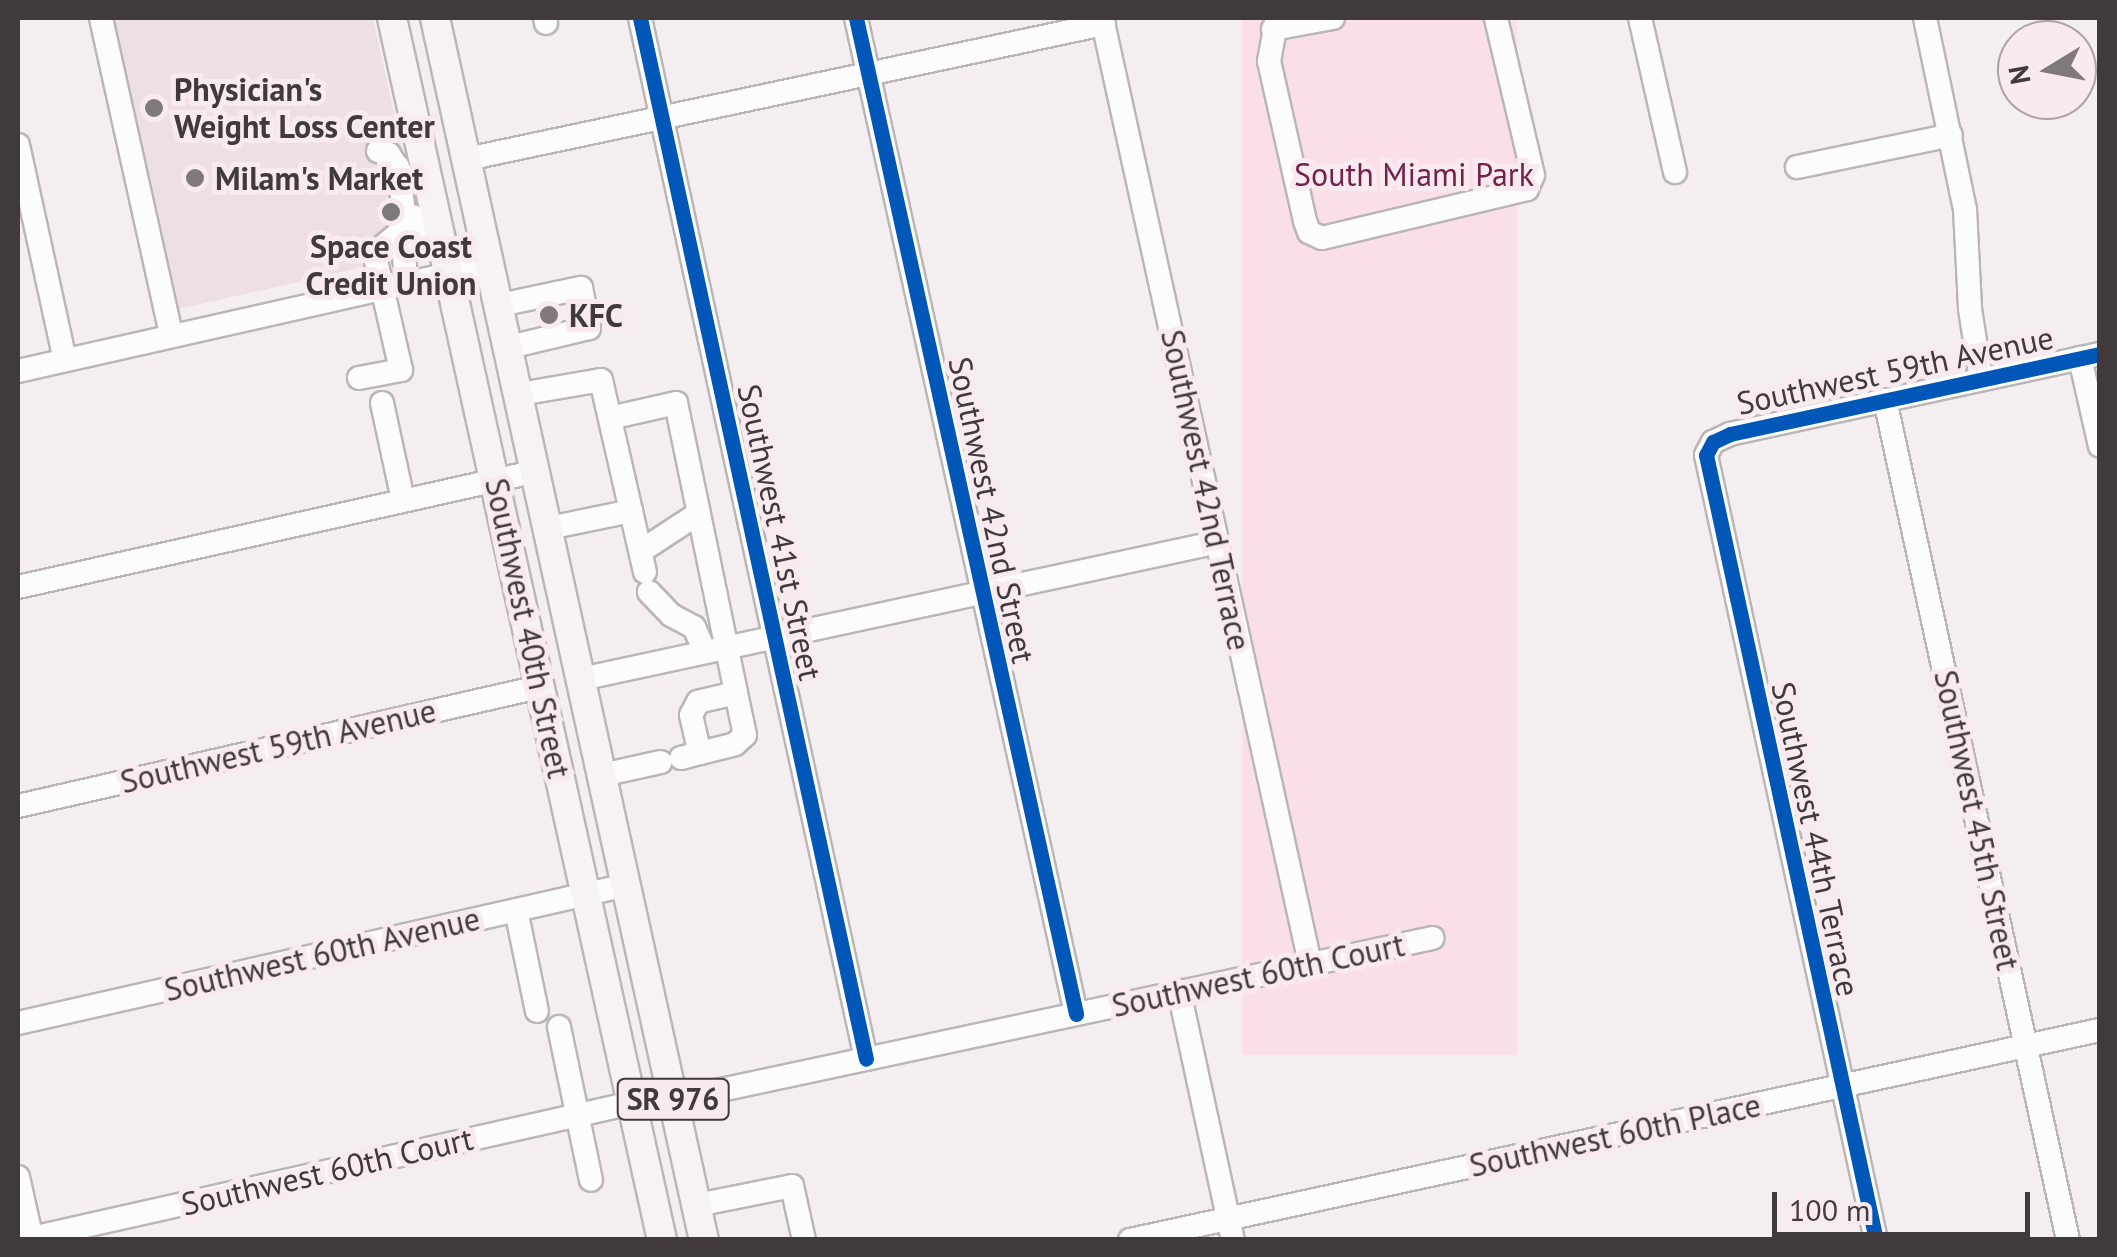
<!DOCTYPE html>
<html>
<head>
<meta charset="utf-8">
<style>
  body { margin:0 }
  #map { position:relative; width:2117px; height:1257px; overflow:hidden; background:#f4eef0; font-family:"PT Sans",sans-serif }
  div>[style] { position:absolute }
  .built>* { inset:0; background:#eedfe5 }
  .green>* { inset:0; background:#fadfe9; transform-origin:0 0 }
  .roads { filter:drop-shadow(2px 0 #bab5b7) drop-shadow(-2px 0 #bab5b7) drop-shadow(0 2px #bab5b7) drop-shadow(0 -2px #bab5b7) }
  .minor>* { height:22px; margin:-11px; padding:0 11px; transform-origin:11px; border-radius:11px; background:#fdfcfd }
  .major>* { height:28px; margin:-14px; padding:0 14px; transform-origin:14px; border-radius:14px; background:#f7f3f5 }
  .cycleway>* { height:15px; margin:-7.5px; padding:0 7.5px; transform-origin:7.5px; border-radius:7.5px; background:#0057b8 }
  .dots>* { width:28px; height:28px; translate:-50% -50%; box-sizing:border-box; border:5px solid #f8eaef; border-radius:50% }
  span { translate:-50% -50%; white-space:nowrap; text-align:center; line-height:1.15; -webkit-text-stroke:10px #f8eaef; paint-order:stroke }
  .shield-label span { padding:2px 8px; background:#f8eaef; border:2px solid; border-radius:8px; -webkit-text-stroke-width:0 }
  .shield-label { font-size:30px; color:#403a3c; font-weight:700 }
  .poi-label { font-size:32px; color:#403a3c; font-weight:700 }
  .left { translate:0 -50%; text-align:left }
  .park-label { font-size:32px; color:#73204b }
  .street-label { font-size:32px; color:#403a3c }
  .frame { position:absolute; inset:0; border:20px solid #403a3c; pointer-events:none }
  .north { position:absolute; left:1997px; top:20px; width:100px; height:100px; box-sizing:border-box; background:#f8eaef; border:2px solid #aea4a7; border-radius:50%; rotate:260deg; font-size:28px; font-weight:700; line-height:40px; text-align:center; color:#403a3c }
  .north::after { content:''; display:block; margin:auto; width:35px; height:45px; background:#7f797b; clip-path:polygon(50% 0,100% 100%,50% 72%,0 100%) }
  .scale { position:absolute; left:1772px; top:1192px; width:258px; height:45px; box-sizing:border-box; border:5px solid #403a3c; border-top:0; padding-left:12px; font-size:30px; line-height:35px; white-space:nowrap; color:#403a3c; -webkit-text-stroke:8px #f8eaef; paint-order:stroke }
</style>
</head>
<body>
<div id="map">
  <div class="built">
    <i style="clip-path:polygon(92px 18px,373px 18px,421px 235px,409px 257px,156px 314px)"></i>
  </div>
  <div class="green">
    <i style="left:1242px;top:18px;width:275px;height:1037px"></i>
  </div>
  <div class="roads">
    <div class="minor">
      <i style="left:101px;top:18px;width:325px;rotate:77.5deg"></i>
      <i style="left:545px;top:18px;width:5px;rotate:79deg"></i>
      <i style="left:640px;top:18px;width:1065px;rotate:77.75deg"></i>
      <i style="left:856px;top:18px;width:1020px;rotate:77.54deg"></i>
      <i style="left:1102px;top:18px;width:968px;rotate:77.59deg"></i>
      <i style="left:1277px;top:18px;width:44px;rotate:100.5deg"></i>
      <i style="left:1269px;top:61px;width:164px;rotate:77.3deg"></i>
      <i style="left:1305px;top:221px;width:12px;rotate:70deg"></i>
      <i style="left:1309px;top:232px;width:14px;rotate:25deg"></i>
      <i style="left:1322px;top:238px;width:211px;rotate:-13.4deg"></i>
      <i style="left:1527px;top:189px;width:15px;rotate:-67deg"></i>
      <i style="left:1533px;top:175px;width:161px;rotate:-103.3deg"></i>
      <i style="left:1640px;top:18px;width:158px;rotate:77.2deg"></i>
      <i style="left:1925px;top:18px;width:195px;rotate:78.2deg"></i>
      <i style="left:1965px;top:209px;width:100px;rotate:87.1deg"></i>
      <i style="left:1970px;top:309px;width:71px;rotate:81.1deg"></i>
      <i style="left:1273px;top:29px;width:61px;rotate:-10.4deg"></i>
      <i style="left:18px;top:145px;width:220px;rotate:77.7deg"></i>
      <i style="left:378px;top:151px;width:11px;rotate:15deg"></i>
      <i style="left:389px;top:154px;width:31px;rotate:58deg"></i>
      <i style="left:467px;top:159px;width:651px;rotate:-11.97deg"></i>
      <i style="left:1797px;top:167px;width:157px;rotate:-11.7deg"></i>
      <i style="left:407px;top:282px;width:26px;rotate:-97deg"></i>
      <i style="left:404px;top:256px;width:21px;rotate:-55deg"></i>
      <i style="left:416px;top:239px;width:23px;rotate:-97deg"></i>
      <i style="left:500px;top:305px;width:83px;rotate:-11.9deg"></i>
      <i style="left:581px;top:288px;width:41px;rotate:78.7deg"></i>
      <i style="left:589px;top:328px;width:82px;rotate:166.6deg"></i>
      <i style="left:2080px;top:358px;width:90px;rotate:77.2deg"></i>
      <i style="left:18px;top:371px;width:485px;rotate:-12.7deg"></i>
      <i style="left:359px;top:378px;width:43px;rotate:-10.8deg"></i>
      <i style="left:401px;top:370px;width:112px;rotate:-102.9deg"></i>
      <i style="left:376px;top:261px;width:14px;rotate:-69deg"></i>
      <i style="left:381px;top:248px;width:33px;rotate:-40deg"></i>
      <i style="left:406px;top:227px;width:61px;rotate:-97.6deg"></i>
      <i style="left:520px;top:394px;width:82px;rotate:-9.8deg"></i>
      <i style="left:601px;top:380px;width:197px;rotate:77.1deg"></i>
      <i style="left:1885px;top:400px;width:860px;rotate:77.71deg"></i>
      <i style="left:382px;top:403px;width:99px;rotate:77.8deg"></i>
      <i style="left:610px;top:418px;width:68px;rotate:-12.8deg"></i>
      <i style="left:676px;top:403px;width:296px;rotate:78.3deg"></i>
      <i style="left:549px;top:528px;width:84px;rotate:-11.7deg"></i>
      <i style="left:641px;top:551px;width:69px;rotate:-33.2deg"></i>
      <i style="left:18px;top:587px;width:532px;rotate:-12.6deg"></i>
      <i style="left:649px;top:592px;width:32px;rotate:46deg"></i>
      <i style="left:671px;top:615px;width:26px;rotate:28deg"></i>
      <i style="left:694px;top:627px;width:27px;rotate:66deg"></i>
      <i style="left:581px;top:679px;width:652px;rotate:-12.14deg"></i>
      <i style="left:681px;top:758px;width:20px;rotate:-15deg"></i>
      <i style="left:700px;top:753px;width:36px;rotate:-14deg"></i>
      <i style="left:735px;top:744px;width:13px;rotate:-42deg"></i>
      <i style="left:745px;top:735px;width:43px;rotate:-102.1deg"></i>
      <i style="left:736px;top:693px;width:39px;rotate:167deg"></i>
      <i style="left:698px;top:702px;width:15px;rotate:118deg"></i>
      <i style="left:691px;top:715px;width:39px;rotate:77deg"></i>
      <i style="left:602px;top:775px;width:60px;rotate:-12.4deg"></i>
      <i style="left:18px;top:806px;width:534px;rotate:-12.87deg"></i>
      <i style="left:516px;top:910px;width:103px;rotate:78.3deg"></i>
      <i style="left:1179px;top:991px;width:255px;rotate:77.8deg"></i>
      <i style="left:18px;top:1023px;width:624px;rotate:-12.77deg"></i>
      <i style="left:559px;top:1027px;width:156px;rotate:78.2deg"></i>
      <i style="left:672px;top:1094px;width:30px"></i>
      <i style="left:702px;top:1094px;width:747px;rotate:-12.05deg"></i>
      <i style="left:18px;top:1177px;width:65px;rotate:77.5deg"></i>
      <i style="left:697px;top:1205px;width:97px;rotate:-11.3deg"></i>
      <i style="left:792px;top:1186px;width:55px;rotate:77.5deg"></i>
      <i style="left:23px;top:1240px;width:624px;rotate:-12.68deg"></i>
      <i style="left:1130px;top:1240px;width:992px;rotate:-12.22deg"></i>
      <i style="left:1876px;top:1240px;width:803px;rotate:-102.22deg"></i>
      <i style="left:1706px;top:455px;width:15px;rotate:-62deg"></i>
      <i style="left:1713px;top:442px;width:19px;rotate:-25deg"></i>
      <i style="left:1730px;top:434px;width:379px;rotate:-12.2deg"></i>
    </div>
    <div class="major">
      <i style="left:392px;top:18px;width:1251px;rotate:77.54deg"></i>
      <i style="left:435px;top:18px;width:1251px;rotate:77.59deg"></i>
    </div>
  </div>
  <div class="cycleway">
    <i style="left:640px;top:18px;width:1065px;rotate:77.75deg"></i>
    <i style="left:856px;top:18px;width:1020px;rotate:77.54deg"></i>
    <i style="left:1876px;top:1240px;width:803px;rotate:-102.22deg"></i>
    <i style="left:1706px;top:455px;width:15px;rotate:-62deg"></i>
    <i style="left:1713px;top:442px;width:19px;rotate:-25deg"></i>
    <i style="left:1730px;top:434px;width:379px;rotate:-12.2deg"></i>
  </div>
  <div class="dots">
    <i style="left:154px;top:108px;background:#7f797b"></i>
    <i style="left:195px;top:178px;background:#7f797b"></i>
    <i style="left:391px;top:212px;background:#7f797b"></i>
    <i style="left:549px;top:315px;background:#7f797b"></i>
  </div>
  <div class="shield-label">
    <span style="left:673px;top:1099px">SR 976</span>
  </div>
  <div class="poi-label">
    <span class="left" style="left:174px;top:108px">Physician's<br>Weight Loss Center</span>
    <span class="left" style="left:215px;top:178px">Milam's Market</span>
    <span style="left:391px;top:265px">Space Coast<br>Credit Union</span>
    <span class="left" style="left:569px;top:315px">KFC</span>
  </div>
  <div class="park-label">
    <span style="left:1414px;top:174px">South Miami Park</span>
  </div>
  <div class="street-label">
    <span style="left:1895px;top:370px;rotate:-12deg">Southwest 59th Avenue</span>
    <span style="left:1206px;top:490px;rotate:78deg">Southwest 42nd Terrace</span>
    <span style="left:992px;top:510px;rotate:78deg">Southwest 42nd Street</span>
    <span style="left:780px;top:532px;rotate:78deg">Southwest 41st Street</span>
    <span style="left:528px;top:628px;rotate:78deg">Southwest 40th Street</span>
    <span style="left:278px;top:746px;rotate:-13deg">Southwest 59th Avenue</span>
    <span style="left:1977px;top:820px;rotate:78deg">Southwest 45th Street</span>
    <span style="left:1816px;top:839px;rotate:78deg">Southwest 44th Terrace</span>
    <span style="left:322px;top:954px;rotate:-13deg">Southwest 60th Avenue</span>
    <span style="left:1258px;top:975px;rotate:-12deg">Southwest 60th Court</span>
    <span style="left:1615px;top:1135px;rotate:-12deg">Southwest 60th Place</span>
    <span style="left:327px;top:1171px;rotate:-13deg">Southwest 60th Court</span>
  </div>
  <div class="frame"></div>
  <div class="north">N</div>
  <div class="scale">100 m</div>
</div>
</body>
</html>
